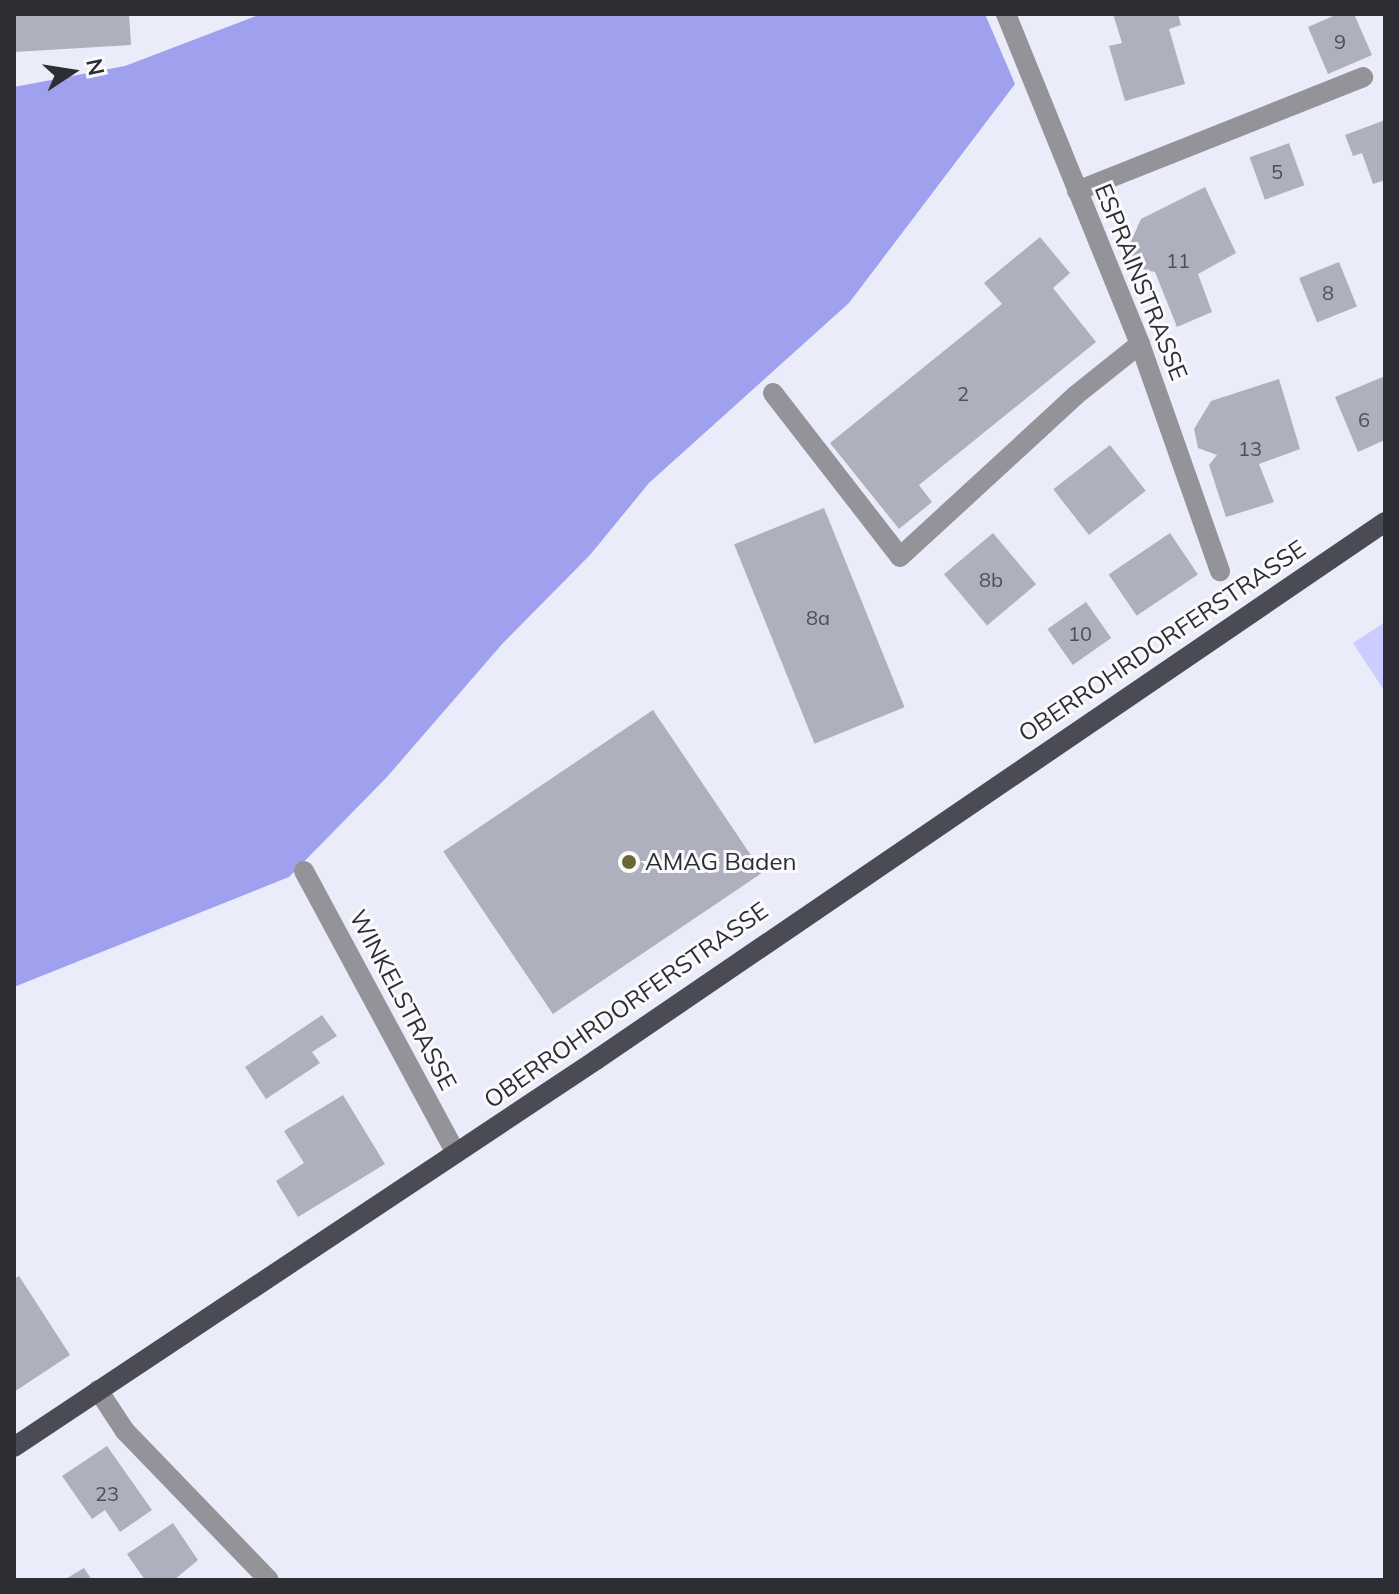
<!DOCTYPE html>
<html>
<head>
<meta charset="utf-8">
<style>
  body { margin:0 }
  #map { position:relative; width:1399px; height:1594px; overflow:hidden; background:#ebecfa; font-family:Mulish,sans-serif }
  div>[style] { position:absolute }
  .green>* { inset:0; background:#cbcdff }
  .forest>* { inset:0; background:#a0a1ee }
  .building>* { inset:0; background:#afb0bd; transform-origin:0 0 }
  .minor>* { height:20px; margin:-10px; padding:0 10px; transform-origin:10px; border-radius:10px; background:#939399 }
  .major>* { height:20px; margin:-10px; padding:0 10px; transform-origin:10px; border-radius:10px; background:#4a4b55 }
  .dots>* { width:22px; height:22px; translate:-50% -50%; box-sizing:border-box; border:4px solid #fafafd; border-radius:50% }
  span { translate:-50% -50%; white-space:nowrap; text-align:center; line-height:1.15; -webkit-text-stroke:6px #fafafd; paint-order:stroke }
  .number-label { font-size:20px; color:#4e4e56 }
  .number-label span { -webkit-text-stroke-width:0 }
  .street-label { font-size:24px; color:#2d2e33 }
  .poi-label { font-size:24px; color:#2d2e33 }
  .left { translate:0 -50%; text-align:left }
  .frame { position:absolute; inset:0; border:16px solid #2d2e33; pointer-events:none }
  .north { position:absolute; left:32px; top:32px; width:80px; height:80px; -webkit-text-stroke:6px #fafafd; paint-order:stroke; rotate:78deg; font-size:22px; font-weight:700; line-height:32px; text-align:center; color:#2d2e33 }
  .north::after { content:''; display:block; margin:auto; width:28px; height:36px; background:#2d2e33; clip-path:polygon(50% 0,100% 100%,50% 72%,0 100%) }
</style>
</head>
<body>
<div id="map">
  <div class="green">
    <i style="clip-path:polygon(1385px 622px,1385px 692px,1353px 643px)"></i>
  </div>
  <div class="forest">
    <i style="clip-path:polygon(261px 14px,985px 14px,1015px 84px,849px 303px,649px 483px,590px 555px,503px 643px,387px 777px,289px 877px,14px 987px,14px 87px,125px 66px)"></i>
  </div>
  <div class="building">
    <i style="clip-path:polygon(14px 14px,129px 14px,131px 45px,14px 52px)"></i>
    <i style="clip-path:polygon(1113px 14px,1178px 14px,1181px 25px,1169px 29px,1185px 84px,1125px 101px,1109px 46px,1122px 43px)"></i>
    <i style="clip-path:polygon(1338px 14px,1354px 14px,1372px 55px,1328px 74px,1308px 27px)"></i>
    <i style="clip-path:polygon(1385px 120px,1385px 180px,1373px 184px,1362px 153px,1353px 156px,1345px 135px)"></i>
    <i style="left:1289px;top:143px;width:45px;height:42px;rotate:70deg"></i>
    <i style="clip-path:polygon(1205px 187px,1236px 253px,1198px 274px,1212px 312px,1177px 327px,1155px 272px,1135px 267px,1128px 248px,1141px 219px)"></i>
    <i style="clip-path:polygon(1040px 237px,1070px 273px,1053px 288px,1096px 342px,919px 485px,932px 502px,899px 529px,830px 443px,1002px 304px,984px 283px)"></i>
    <i style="left:1339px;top:262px;width:48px;height:43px;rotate:68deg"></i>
    <i style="clip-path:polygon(1385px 376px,1385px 440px,1358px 452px,1335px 397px)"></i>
    <i style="clip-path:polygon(1279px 379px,1300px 449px,1259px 464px,1274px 502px,1226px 517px,1209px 465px,1217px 455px,1198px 448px,1194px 429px,1211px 401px)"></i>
    <i style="left:1110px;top:445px;width:58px;height:72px;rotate:52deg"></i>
    <i style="left:824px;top:508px;width:215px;height:97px;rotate:68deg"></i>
    <i style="left:993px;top:533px;width:67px;height:64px;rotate:50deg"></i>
    <i style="left:1170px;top:533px;width:50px;height:74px;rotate:56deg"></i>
    <i style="left:1086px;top:602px;width:44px;height:47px;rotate:55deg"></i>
    <i style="left:653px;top:710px;width:196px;height:253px;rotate:56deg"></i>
    <i style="clip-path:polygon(322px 1015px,337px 1036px,312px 1052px,320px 1063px,266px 1099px,245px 1067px)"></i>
    <i style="clip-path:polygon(343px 1095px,385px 1164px,298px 1217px,276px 1181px,304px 1163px,284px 1131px)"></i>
    <i style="clip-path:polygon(19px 1276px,70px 1355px,14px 1392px,14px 1279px)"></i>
    <i style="clip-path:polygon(107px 1446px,152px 1510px,120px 1532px,105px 1510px,92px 1519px,62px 1476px)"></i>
    <i style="clip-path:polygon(173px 1523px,198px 1560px,174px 1580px,145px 1580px,127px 1554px)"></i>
    <i style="clip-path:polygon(84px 1568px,92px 1580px,64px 1580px)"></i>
  </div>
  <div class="minor">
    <i style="left:1006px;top:14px;width:356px;rotate:67.9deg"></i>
    <i style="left:1140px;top:344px;width:241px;rotate:70.6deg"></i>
    <i style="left:1077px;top:191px;width:308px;rotate:-21.7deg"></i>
    <i style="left:773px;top:393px;width:207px;rotate:52.2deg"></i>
    <i style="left:900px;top:557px;width:239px;rotate:-42.6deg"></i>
    <i style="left:1076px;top:395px;width:82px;rotate:-38.6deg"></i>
    <i style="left:304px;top:871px;width:320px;rotate:61.7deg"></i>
    <i style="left:98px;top:1390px;width:49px;rotate:56.6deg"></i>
    <i style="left:125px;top:1431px;width:207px;rotate:46deg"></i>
  </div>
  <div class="major">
    <i style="left:14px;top:1447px;width:699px;rotate:-33.62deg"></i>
    <i style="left:596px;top:1060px;width:955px;rotate:-34.29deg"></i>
  </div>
  <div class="dots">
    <i style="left:629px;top:862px;background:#6c6632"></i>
  </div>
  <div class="number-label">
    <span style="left:1340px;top:41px">9</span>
    <span style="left:1277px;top:171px">5</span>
    <span style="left:1178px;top:260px">11</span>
    <span style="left:1328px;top:292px">8</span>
    <span style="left:963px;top:393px">2</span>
    <span style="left:1364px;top:419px">6</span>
    <span style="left:1250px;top:448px">13</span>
    <span style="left:991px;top:579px">8b</span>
    <span style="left:818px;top:617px">8a</span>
    <span style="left:1080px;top:633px">10</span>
    <span style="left:107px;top:1493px">23</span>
  </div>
  <div class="street-label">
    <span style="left:1141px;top:282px;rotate:68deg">ESPRAINSTRASSE</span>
    <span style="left:1162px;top:641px;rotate:-34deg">OBERROHRDORFERSTRASSE</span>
    <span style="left:403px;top:1000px;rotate:62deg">WINKELSTRASSE</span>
    <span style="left:626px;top:1005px;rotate:-35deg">OBERROHRDORFERSTRASSE</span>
  </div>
  <div class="poi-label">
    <span class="left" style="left:645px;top:862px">AMAG Baden</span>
  </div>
  <div class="frame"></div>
  <div class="north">N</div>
</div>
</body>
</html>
